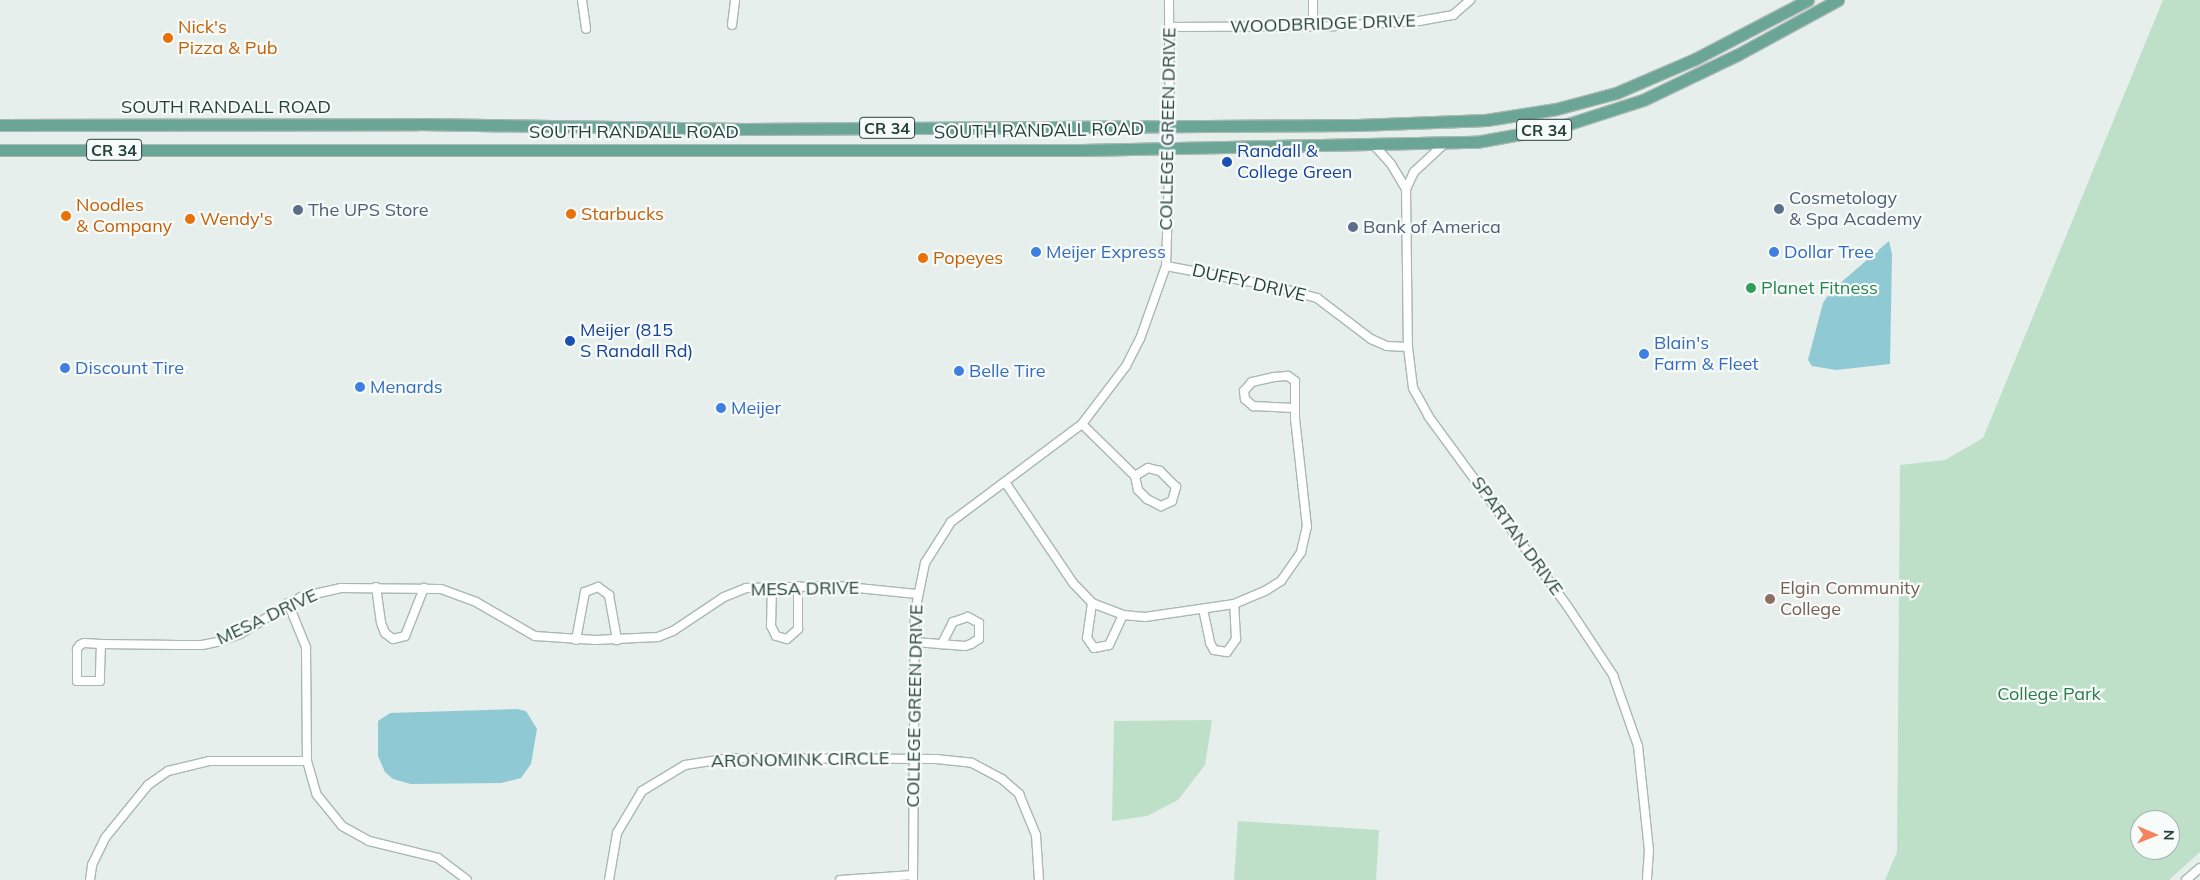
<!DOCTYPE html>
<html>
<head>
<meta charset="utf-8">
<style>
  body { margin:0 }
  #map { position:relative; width:2200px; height:880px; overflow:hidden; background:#e6efeb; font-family:Mulish,sans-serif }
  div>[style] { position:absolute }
  .green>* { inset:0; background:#bfe0c8 }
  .water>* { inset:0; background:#8ec9d4 }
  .roads { filter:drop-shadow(1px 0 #a8b8b2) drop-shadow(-1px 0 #a8b8b2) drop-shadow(0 1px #a8b8b2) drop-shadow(0 -1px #a8b8b2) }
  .minor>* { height:8px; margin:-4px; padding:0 4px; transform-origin:4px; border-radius:4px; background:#fff }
  .primary>* { height:11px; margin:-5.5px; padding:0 5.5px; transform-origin:5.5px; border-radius:5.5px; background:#6aa596 }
  .dots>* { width:14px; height:14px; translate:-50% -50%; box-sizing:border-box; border:2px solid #f7fbf9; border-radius:50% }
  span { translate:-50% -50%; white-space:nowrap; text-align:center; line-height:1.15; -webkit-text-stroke:4.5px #f7fbf9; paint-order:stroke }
  .shield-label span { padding:1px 4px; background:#f7fbf9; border:1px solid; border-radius:4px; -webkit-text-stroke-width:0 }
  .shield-label { font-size:16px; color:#24423a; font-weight:700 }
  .street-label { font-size:18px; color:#24423a }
  .food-label { font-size:18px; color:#c56008 }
  .left { translate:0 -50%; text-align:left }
  .transit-label { font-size:18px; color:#164399 }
  .service-label { font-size:18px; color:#4e5e75 }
  .shop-label { font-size:18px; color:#366cbe }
  .leisure-label { font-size:18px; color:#27864d }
  .education-label { font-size:18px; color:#785e54 }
  .park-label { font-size:18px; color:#2d7a4b }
  .north { position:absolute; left:2130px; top:810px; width:50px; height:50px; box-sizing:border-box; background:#f7fbf9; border:1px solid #a3b1ad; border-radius:50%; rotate:91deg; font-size:14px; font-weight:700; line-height:20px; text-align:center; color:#24423a }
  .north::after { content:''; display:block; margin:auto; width:18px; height:22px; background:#f4845f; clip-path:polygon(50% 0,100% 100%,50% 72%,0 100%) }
</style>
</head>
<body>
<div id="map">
  <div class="green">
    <i style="clip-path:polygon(evenodd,2163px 0,2200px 0,2200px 852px,2169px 880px,1885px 880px,1897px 852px,1900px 465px,1945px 460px,1983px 438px,2163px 0,2140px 820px,2170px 820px,2170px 850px,2140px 850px,2140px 820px)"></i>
    <i style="clip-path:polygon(1212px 720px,1205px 765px,1178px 800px,1147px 816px,1112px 821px,1114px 721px)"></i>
    <i style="clip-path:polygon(1238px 821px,1379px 830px,1376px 880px,1234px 880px)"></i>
  </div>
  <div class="water">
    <i style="clip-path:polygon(1889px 241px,1892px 254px,1890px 364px,1836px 370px,1812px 366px,1808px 360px,1823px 303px,1831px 291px)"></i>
    <i style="clip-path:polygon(517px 709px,526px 711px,537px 729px,531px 764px,521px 778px,501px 783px,411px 784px,393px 779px,385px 772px,378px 756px,378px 721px,390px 713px)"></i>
  </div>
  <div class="roads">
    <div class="minor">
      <i style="left:582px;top:0;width:29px;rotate:82deg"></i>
      <i style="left:1313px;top:0;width:26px;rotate:90deg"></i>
      <i style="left:732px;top:25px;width:25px;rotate:-83deg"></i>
      <i style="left:1169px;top:27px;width:166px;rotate:-0.3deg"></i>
      <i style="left:1335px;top:26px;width:84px;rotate:-3.4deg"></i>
      <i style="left:1419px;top:21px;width:35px;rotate:-10deg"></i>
      <i style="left:1453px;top:15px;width:23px;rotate:-41deg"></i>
      <i style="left:1374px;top:145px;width:25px;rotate:48deg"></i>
      <i style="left:1391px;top:164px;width:29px;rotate:59deg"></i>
      <i style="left:1443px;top:145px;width:40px;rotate:137deg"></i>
      <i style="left:1414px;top:172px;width:19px;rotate:115deg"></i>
      <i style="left:1406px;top:189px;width:158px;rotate:89.3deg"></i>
      <i style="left:1408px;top:347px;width:41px;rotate:83deg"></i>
      <i style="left:1413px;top:388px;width:33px;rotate:61deg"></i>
      <i style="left:1429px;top:417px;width:235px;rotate:53.8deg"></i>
      <i style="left:1568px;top:607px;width:82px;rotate:56.5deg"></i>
      <i style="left:1613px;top:675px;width:75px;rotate:70.6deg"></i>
      <i style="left:1638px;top:746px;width:105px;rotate:84deg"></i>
      <i style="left:1649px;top:850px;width:30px;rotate:94deg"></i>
      <i style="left:1166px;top:266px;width:109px;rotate:10.6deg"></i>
      <i style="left:1273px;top:286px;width:46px;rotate:15.3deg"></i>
      <i style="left:1317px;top:298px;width:68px;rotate:37.2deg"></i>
      <i style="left:1371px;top:339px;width:17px;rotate:24deg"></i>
      <i style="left:1387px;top:346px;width:21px;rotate:3deg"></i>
      <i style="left:1082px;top:424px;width:74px;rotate:44.5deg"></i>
      <i style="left:1135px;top:476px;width:14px;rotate:78deg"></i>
      <i style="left:1138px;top:490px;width:13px;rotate:45deg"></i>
      <i style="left:1147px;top:499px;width:16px;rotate:27deg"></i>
      <i style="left:1161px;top:506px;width:12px;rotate:-24deg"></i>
      <i style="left:1172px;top:501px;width:15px;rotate:-74deg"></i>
      <i style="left:1176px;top:487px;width:23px;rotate:-135deg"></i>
      <i style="left:1160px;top:471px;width:12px;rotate:-166deg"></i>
      <i style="left:1148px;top:468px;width:15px;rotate:148deg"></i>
      <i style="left:1005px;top:482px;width:122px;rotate:56deg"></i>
      <i style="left:1073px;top:583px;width:28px;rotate:46deg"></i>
      <i style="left:1092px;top:603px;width:33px;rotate:21deg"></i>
      <i style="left:1123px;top:615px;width:22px;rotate:5deg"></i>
      <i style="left:1145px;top:617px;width:90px;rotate:-8.3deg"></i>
      <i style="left:1234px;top:604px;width:34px;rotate:-23deg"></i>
      <i style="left:1265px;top:591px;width:19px;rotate:-32deg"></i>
      <i style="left:1281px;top:581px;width:35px;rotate:-55deg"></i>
      <i style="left:1301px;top:552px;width:26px;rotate:-77deg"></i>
      <i style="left:1307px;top:527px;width:109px;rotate:-96.3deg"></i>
      <i style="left:1295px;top:419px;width:38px;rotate:-90deg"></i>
      <i style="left:1295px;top:381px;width:9px;rotate:-144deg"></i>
      <i style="left:1288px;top:376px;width:14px;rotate:176deg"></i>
      <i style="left:1274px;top:377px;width:23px;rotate:167deg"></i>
      <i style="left:1252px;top:382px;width:12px;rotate:132deg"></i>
      <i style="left:1244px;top:391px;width:8px;rotate:83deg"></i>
      <i style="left:1245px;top:399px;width:11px;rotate:41deg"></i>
      <i style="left:1253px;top:406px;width:41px;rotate:2.8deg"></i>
      <i style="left:772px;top:586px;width:40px;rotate:91.4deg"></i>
      <i style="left:771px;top:626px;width:11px;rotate:63deg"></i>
      <i style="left:776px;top:636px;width:11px;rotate:15deg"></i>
      <i style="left:787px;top:639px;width:15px;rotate:-42deg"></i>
      <i style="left:798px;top:629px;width:43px;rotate:-90deg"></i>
      <i style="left:376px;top:587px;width:36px;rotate:82deg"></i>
      <i style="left:381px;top:623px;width:11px;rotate:68deg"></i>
      <i style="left:385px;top:633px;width:10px;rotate:37deg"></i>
      <i style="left:393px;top:639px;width:12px;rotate:-14deg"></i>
      <i style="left:405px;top:636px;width:52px;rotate:-68.4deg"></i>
      <i style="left:288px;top:603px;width:48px;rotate:67.8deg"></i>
      <i style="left:306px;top:647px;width:114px;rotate:89.5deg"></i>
      <i style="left:307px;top:761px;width:35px;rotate:74deg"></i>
      <i style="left:317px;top:795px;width:40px;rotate:51deg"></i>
      <i style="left:342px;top:826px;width:31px;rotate:29deg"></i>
      <i style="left:369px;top:841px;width:71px;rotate:13.8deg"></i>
      <i style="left:438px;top:858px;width:36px;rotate:37deg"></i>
      <i style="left:1092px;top:603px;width:35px;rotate:98deg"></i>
      <i style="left:1087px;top:638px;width:12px;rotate:55deg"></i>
      <i style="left:1094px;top:648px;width:15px;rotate:-11deg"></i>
      <i style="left:1109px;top:645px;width:33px;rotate:-65deg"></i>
      <i style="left:1203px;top:609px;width:35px;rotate:78deg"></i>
      <i style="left:1210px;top:643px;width:8px;rotate:60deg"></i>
      <i style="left:1214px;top:650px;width:13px;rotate:9deg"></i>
      <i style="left:1227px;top:652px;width:16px;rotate:-55deg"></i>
      <i style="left:1236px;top:639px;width:35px;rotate:-93deg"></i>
      <i style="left:576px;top:640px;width:49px;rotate:-79.4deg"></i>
      <i style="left:585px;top:592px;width:14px;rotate:-21deg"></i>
      <i style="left:598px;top:587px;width:14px;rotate:36deg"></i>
      <i style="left:609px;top:595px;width:46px;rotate:79.9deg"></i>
      <i style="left:915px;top:642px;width:50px;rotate:4.6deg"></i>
      <i style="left:965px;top:646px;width:6px;rotate:-18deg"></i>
      <i style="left:971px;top:644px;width:9px;rotate:-32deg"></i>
      <i style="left:979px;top:639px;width:16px;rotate:-90deg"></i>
      <i style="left:979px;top:623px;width:13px;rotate:-151deg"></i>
      <i style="left:968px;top:617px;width:16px;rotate:162deg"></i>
      <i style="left:953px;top:622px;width:25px;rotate:117deg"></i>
      <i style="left:101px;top:644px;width:37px;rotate:92deg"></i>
      <i style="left:100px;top:681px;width:23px;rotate:180deg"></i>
      <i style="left:77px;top:681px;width:32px;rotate:-90deg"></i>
      <i style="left:77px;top:649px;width:5px;rotate:-53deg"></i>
      <i style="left:80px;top:645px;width:4px;rotate:-27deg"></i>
      <i style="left:84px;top:643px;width:17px;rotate:3deg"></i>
      <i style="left:101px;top:644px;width:77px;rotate:0.7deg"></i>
      <i style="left:178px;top:645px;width:24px"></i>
      <i style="left:202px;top:645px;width:16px;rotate:-11deg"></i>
      <i style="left:218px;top:642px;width:23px;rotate:-20deg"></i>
      <i style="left:240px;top:634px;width:71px;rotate:-31.2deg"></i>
      <i style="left:301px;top:597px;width:41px;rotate:-12.7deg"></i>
      <i style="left:341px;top:588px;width:100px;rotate:0.6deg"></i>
      <i style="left:441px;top:589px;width:37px;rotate:20deg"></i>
      <i style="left:476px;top:602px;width:68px;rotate:30deg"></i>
      <i style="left:535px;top:636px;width:60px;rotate:3.8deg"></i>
      <i style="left:595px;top:640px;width:63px;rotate:-2.7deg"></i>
      <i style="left:658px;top:637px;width:16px;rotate:-22deg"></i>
      <i style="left:673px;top:631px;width:61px;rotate:-33.7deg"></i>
      <i style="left:724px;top:597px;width:24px;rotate:-22deg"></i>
      <i style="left:746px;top:588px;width:92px;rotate:-1.2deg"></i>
      <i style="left:838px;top:586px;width:79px;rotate:5.8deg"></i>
      <i style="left:90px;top:880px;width:15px;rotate:-82deg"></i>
      <i style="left:92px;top:865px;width:30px;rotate:-64deg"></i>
      <i style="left:105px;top:838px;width:68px;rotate:-50.9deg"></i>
      <i style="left:148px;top:785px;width:24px;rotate:-35deg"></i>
      <i style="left:168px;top:771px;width:42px;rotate:-13.7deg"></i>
      <i style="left:209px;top:761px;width:98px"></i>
      <i style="left:609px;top:880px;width:48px;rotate:-80.3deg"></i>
      <i style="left:617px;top:833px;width:49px;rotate:-59.2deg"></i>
      <i style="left:642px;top:791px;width:50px;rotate:-31.2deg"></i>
      <i style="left:685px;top:765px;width:47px;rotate:-8.7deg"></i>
      <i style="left:731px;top:758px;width:205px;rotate:0.3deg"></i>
      <i style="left:936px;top:759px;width:36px;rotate:6deg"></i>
      <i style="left:972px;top:763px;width:34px;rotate:28deg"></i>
      <i style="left:1002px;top:779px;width:23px;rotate:41deg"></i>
      <i style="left:1019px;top:794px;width:44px;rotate:67.5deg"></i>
      <i style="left:1036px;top:835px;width:45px;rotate:86.2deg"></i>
      <i style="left:840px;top:880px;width:73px;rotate:-3.9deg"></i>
      <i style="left:913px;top:880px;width:268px;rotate:-89.6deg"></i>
      <i style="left:915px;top:612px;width:50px;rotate:-78.5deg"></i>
      <i style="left:925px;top:563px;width:49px;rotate:-57.6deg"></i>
      <i style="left:951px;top:522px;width:164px;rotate:-36.8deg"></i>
      <i style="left:1082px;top:424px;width:73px;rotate:-52.8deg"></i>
      <i style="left:1126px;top:366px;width:30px;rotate:-63deg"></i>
      <i style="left:1140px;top:339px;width:77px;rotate:-70.4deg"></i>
      <i style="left:1166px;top:266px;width:119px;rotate:-88.1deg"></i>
      <i style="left:1170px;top:147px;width:147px;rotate:-90.4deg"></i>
      <i style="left:2186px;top:880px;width:18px;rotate:-41deg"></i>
    </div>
    <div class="primary">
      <i style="left:0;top:125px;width:418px;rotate:-0.1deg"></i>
      <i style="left:418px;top:124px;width:326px;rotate:0.9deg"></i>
      <i style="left:744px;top:129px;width:614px;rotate:-0.37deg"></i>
      <i style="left:1358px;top:125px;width:128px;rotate:-2.2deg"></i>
      <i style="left:1486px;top:120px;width:71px;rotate:-8.9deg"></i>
      <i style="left:1556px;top:109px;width:62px;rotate:-14.9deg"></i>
      <i style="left:1616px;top:93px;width:86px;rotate:-23.3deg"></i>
      <i style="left:1695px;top:59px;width:127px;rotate:-27.6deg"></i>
      <i style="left:0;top:150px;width:1082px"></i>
      <i style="left:1082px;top:150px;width:394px;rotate:-1.2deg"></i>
      <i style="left:1476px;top:142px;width:84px;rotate:-10.2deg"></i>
      <i style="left:1559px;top:127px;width:88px;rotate:-17.8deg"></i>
      <i style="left:1643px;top:100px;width:104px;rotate:-25.6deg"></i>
      <i style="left:1737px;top:55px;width:115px;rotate:-28.6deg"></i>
    </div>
  </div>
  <div class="dots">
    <i style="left:168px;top:38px;background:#e8710a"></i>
    <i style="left:1227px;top:162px;background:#1a4fb4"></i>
    <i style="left:1779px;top:209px;background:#5c6f8a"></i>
    <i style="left:298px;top:210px;background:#5c6f8a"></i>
    <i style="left:571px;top:214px;background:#e8710a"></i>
    <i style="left:66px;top:216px;background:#e8710a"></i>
    <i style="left:190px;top:219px;background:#e8710a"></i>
    <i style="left:1353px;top:227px;background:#5c6f8a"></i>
    <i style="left:1036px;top:252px;background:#3f7fe0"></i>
    <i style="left:1774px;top:252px;background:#3f7fe0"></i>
    <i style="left:923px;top:258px;background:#e8710a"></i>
    <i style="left:1751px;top:288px;background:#2e9e5b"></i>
    <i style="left:570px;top:341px;background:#1a4fb4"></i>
    <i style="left:1644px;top:354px;background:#3f7fe0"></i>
    <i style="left:65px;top:368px;background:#3f7fe0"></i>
    <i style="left:959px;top:371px;background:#3f7fe0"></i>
    <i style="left:360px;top:387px;background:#3f7fe0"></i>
    <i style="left:721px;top:408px;background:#3f7fe0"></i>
    <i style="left:1770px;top:599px;background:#8d6e63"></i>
  </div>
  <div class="shield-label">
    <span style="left:887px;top:128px">CR 34</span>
    <span style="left:1544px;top:130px">CR 34</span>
    <span style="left:114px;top:150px">CR 34</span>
  </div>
  <div class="street-label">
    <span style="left:1323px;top:24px;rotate:-2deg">WOODBRIDGE DRIVE</span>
    <span style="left:226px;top:107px">SOUTH RANDALL ROAD</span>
    <span style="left:1168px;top:129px;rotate:-89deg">COLLEGE GREEN DRIVE</span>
    <span style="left:1039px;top:131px;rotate:-1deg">SOUTH RANDALL ROAD</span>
    <span style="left:634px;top:132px">SOUTH RANDALL ROAD</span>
    <span style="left:1249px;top:283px;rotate:13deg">DUFFY DRIVE</span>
    <span style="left:1517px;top:536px;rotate:54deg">SPARTAN DRIVE</span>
    <span style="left:805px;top:589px;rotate:-1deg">MESA DRIVE</span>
    <span style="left:267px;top:617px;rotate:-25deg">MESA DRIVE</span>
    <span style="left:915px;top:706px;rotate:-89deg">COLLEGE GREEN DRIVE</span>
    <span style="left:800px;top:760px;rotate:-1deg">ARONOMINK CIRCLE</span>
  </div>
  <div class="food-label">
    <span class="left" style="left:178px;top:38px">Nick's<br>Pizza &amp; Pub</span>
    <span class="left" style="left:76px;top:216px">Noodles<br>&amp; Company</span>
    <span class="left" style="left:581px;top:214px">Starbucks</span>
    <span class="left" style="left:200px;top:219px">Wendy's</span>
    <span class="left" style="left:933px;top:258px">Popeyes</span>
  </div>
  <div class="transit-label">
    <span class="left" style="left:1237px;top:162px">Randall &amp;<br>College Green</span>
    <span class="left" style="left:580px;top:341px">Meijer (815<br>S Randall Rd)</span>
  </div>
  <div class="service-label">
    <span class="left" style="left:1789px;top:209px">Cosmetology<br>&amp; Spa Academy</span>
    <span class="left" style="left:308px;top:210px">The UPS Store</span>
    <span class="left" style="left:1363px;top:227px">Bank of America</span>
  </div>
  <div class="shop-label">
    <span class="left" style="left:1046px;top:252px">Meijer Express</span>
    <span class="left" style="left:1784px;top:252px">Dollar Tree</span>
    <span class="left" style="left:1654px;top:354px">Blain's<br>Farm &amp; Fleet</span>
    <span class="left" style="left:75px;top:368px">Discount Tire</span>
    <span class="left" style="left:969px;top:371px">Belle Tire</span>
    <span class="left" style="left:370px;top:387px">Menards</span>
    <span class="left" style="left:731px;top:408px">Meijer</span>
  </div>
  <div class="leisure-label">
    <span class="left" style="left:1761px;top:288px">Planet Fitness</span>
  </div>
  <div class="education-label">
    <span class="left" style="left:1780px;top:599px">Elgin Community<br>College</span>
  </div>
  <div class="park-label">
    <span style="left:2049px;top:694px">College Park</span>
  </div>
  <div class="north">N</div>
</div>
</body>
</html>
